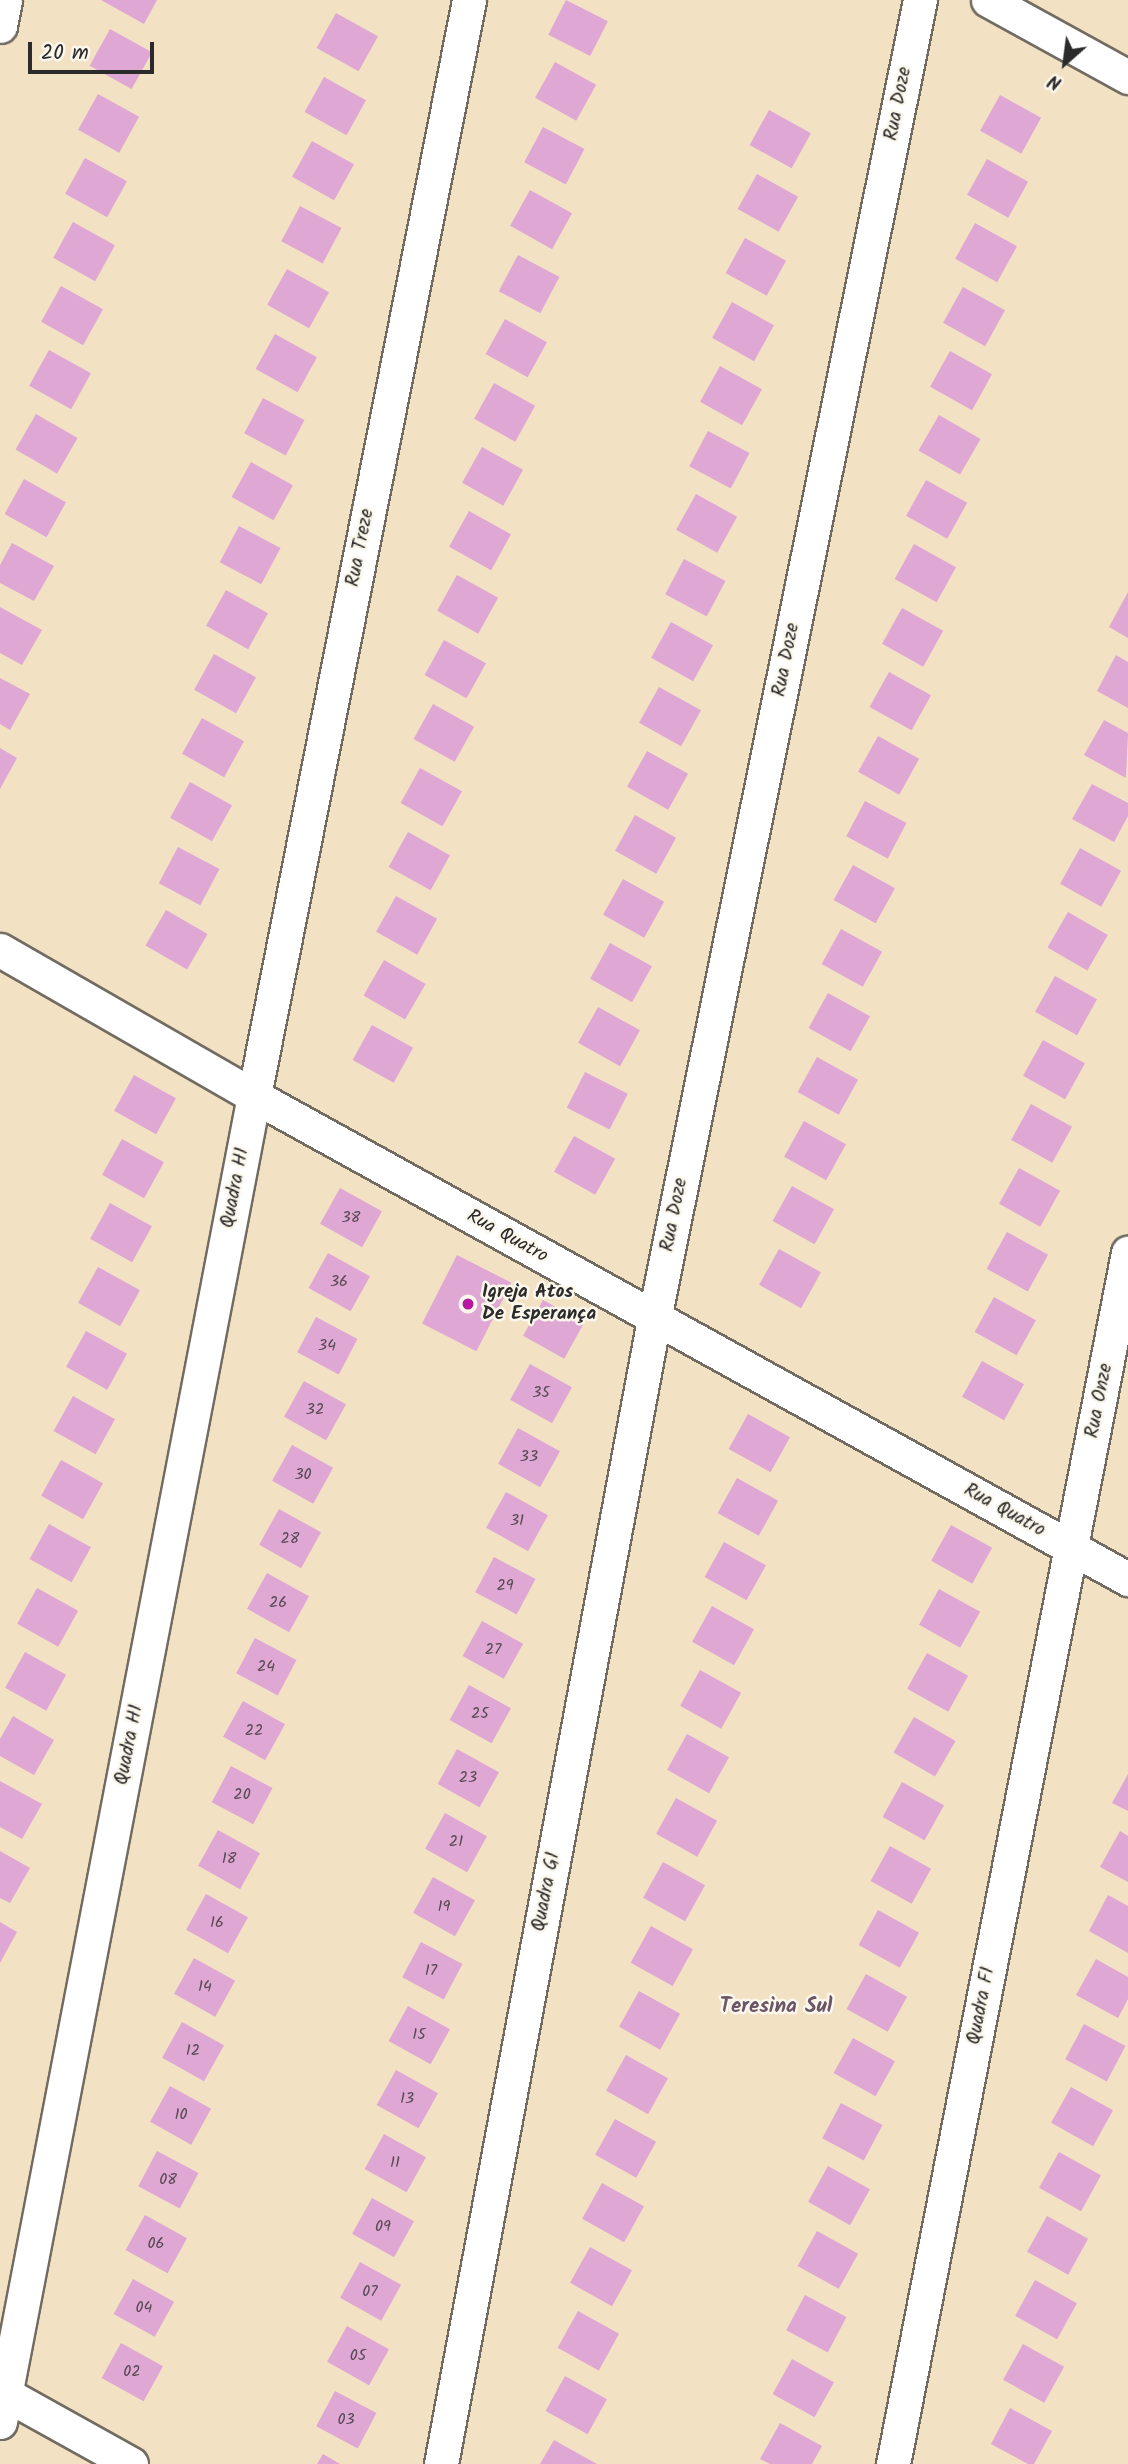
<!DOCTYPE html>
<html>
<head>
<meta charset="utf-8">
<style>
  body { margin:0 }
  #map { position:relative; width:1128px; height:2464px; overflow:hidden; background:#f3e1c4; font-family:Kalam,sans-serif }
  div>[style] { position:absolute }
  .building>* { inset:0; background:#dfa7d3; transform-origin:0 0 }
  .roads { filter:drop-shadow(2px 0 #716b61) drop-shadow(-2px 0 #716b61) drop-shadow(0 2px #716b61) drop-shadow(0 -2px #716b61) }
  .minor>* { height:33px; margin:-16.5px; padding:0 16.5px; transform-origin:16.5px; border-radius:16.5px; background:#fff }
  .dots>* { width:19px; height:19px; translate:-50% -50%; box-sizing:border-box; border:4px solid #fbf7ec; border-radius:50% }
  span { translate:-50% -50%; white-space:nowrap; text-align:center; line-height:1.15; -webkit-text-stroke:5px #fbf7ec; paint-order:stroke }
  .number-label { font-size:16px; color:#584a55 }
  .number-label span { -webkit-text-stroke-width:0 }
  .street-label { font-size:19px; color:#2b2b2b }
  .poi-label { font-size:19px; color:#2b2b2b; font-weight:700 }
  .left { translate:0 -50%; text-align:left }
  .neighbourhood-label { font-size:21px; color:#6a5666; font-weight:700 }
  .north { position:absolute; left:1030px; top:28px; width:70px; height:70px; -webkit-text-stroke:5px #fbf7ec; paint-order:stroke; rotate:208deg; font-size:19px; font-weight:700; line-height:28px; text-align:center; color:#2b2b2b }
  .north::after { content:''; display:block; margin:auto; width:24px; height:32px; background:#2b2b2b; clip-path:polygon(50% 0,100% 100%,50% 72%,0 100%) }
  .scale { position:absolute; left:28px; top:42px; width:126px; height:32px; box-sizing:border-box; border:4px solid #2b2b2b; border-top:0; padding-left:9px; font-size:21px; line-height:24px; white-space:nowrap; color:#2b2b2b; -webkit-text-stroke:5px #fbf7ec; paint-order:stroke }
</style>
</head>
<body>
<div id="map">
  <div class="building">
    <i style="clip-path:polygon(101px 0,157px 0,144px 24px)"></i>
    <i style="left:566px;top:0;width:47px;height:39px;rotate:27deg"></i>
    <i style="left:336px;top:13px;width:48px;height:40px;rotate:29deg"></i>
    <i style="left:110px;top:29px;width:48px;height:42px;rotate:29deg"></i>
    <i style="left:555px;top:62px;width:47px;height:41px;rotate:29deg"></i>
    <i style="left:324px;top:77px;width:48px;height:40px;rotate:29deg"></i>
    <i style="left:98px;top:94px;width:47px;height:41px;rotate:29deg"></i>
    <i style="left:1000px;top:95px;width:47px;height:41px;rotate:29deg"></i>
    <i style="left:769px;top:110px;width:48px;height:40px;rotate:29deg"></i>
    <i style="left:543px;top:127px;width:47px;height:40px;rotate:28deg"></i>
    <i style="left:312px;top:141px;width:48px;height:41px;rotate:29deg"></i>
    <i style="left:85px;top:158px;width:48px;height:41px;rotate:29deg"></i>
    <i style="left:987px;top:159px;width:47px;height:41px;rotate:29deg"></i>
    <i style="left:757px;top:174px;width:47px;height:40px;rotate:29deg"></i>
    <i style="left:530px;top:190px;width:48px;height:41px;rotate:29deg"></i>
    <i style="left:300px;top:206px;width:47px;height:40px;rotate:28deg"></i>
    <i style="left:73px;top:222px;width:48px;height:41px;rotate:29deg"></i>
    <i style="left:975px;top:223px;width:48px;height:41px;rotate:29deg"></i>
    <i style="left:745px;top:238px;width:47px;height:40px;rotate:29deg"></i>
    <i style="left:518px;top:255px;width:47px;height:41px;rotate:28deg"></i>
    <i style="left:287px;top:269px;width:48px;height:41px;rotate:29deg"></i>
    <i style="left:61px;top:286px;width:48px;height:41px;rotate:29deg"></i>
    <i style="left:963px;top:287px;width:48px;height:41px;rotate:29deg"></i>
    <i style="left:732px;top:302px;width:48px;height:41px;rotate:29deg"></i>
    <i style="left:505px;top:319px;width:48px;height:40px;rotate:29deg"></i>
    <i style="left:275px;top:334px;width:48px;height:40px;rotate:29deg"></i>
    <i style="left:49px;top:350px;width:48px;height:41px;rotate:29deg"></i>
    <i style="left:950px;top:351px;width:48px;height:41px;rotate:29deg"></i>
    <i style="left:720px;top:366px;width:48px;height:41px;rotate:29deg"></i>
    <i style="left:494px;top:383px;width:47px;height:41px;rotate:29deg"></i>
    <i style="left:263px;top:398px;width:47px;height:40px;rotate:28deg"></i>
    <i style="left:36px;top:414px;width:48px;height:41px;rotate:30deg"></i>
    <i style="left:939px;top:415px;width:48px;height:41px;rotate:30deg"></i>
    <i style="left:708px;top:431px;width:47px;height:40px;rotate:28deg"></i>
    <i style="left:482px;top:447px;width:47px;height:41px;rotate:29deg"></i>
    <i style="left:251px;top:462px;width:48px;height:40px;rotate:29deg"></i>
    <i style="left:24px;top:479px;width:48px;height:40px;rotate:29deg"></i>
    <i style="left:926px;top:480px;width:47px;height:41px;rotate:29deg"></i>
    <i style="left:696px;top:494px;width:47px;height:41px;rotate:29deg"></i>
    <i style="left:469px;top:511px;width:48px;height:41px;rotate:29deg"></i>
    <i style="left:239px;top:526px;width:47px;height:41px;rotate:28deg"></i>
    <i style="clip-path:polygon(12px 543px,54px 566px,34px 601px,0 583px,0 565px)"></i>
    <i style="left:914px;top:544px;width:48px;height:40px;rotate:29deg"></i>
    <i style="left:684px;top:559px;width:47px;height:40px;rotate:28deg"></i>
    <i style="left:457px;top:575px;width:47px;height:41px;rotate:29deg"></i>
    <i style="left:226px;top:590px;width:48px;height:41px;rotate:29deg"></i>
    <i style="clip-path:polygon(1128px 592px,1128px 638px,1109px 627px)"></i>
    <i style="clip-path:polygon(0 607px,42px 630px,22px 665px,0 653px)"></i>
    <i style="left:902px;top:608px;width:47px;height:41px;rotate:29deg"></i>
    <i style="left:671px;top:622px;width:48px;height:41px;rotate:29deg"></i>
    <i style="left:444px;top:640px;width:48px;height:40px;rotate:29deg"></i>
    <i style="left:214px;top:654px;width:48px;height:41px;rotate:29deg"></i>
    <i style="clip-path:polygon(1116px 655px,1128px 662px,1128px 708px,1097px 691px)"></i>
    <i style="left:889px;top:672px;width:48px;height:40px;rotate:29deg"></i>
    <i style="clip-path:polygon(0 678px,30px 694px,10px 730px,0 724px)"></i>
    <i style="left:659px;top:687px;width:48px;height:41px;rotate:29deg"></i>
    <i style="left:433px;top:704px;width:47px;height:40px;rotate:29deg"></i>
    <i style="left:202px;top:718px;width:48px;height:41px;rotate:29deg"></i>
    <i style="clip-path:polygon(1104px 720px,1128px 733px,1126px 778px,1084px 755px)"></i>
    <i style="left:878px;top:736px;width:47px;height:41px;rotate:29deg"></i>
    <i style="clip-path:polygon(0 748px,17px 758px,0 789px)"></i>
    <i style="left:647px;top:751px;width:47px;height:41px;rotate:29deg"></i>
    <i style="left:420px;top:768px;width:48px;height:40px;rotate:29deg"></i>
    <i style="left:190px;top:782px;width:48px;height:41px;rotate:29deg"></i>
    <i style="clip-path:polygon(1092px 784px,1128px 803px,1128px 816px,1114px 842px,1072px 819px)"></i>
    <i style="left:865px;top:801px;width:47px;height:40px;rotate:28deg"></i>
    <i style="left:635px;top:815px;width:47px;height:41px;rotate:29deg"></i>
    <i style="left:408px;top:832px;width:48px;height:40px;rotate:29deg"></i>
    <i style="left:178px;top:847px;width:47px;height:41px;rotate:28deg"></i>
    <i style="left:1080px;top:848px;width:47px;height:41px;rotate:29deg"></i>
    <i style="left:853px;top:865px;width:48px;height:40px;rotate:29deg"></i>
    <i style="left:623px;top:879px;width:47px;height:41px;rotate:29deg"></i>
    <i style="left:396px;top:896px;width:47px;height:41px;rotate:29deg"></i>
    <i style="left:166px;top:910px;width:48px;height:41px;rotate:30deg"></i>
    <i style="left:1068px;top:912px;width:46px;height:41px;rotate:30deg"></i>
    <i style="left:841px;top:929px;width:47px;height:40px;rotate:29deg"></i>
    <i style="left:610px;top:943px;width:48px;height:41px;rotate:29deg"></i>
    <i style="left:384px;top:960px;width:48px;height:41px;rotate:30deg"></i>
    <i style="left:1055px;top:976px;width:48px;height:41px;rotate:29deg"></i>
    <i style="left:828px;top:993px;width:48px;height:40px;rotate:29deg"></i>
    <i style="left:598px;top:1007px;width:48px;height:41px;rotate:29deg"></i>
    <i style="left:372px;top:1025px;width:47px;height:40px;rotate:29deg"></i>
    <i style="left:1043px;top:1040px;width:48px;height:41px;rotate:29deg"></i>
    <i style="left:817px;top:1057px;width:47px;height:40px;rotate:29deg"></i>
    <i style="left:585px;top:1072px;width:48px;height:40px;rotate:27deg"></i>
    <i style="left:134px;top:1075px;width:48px;height:41px;rotate:29deg"></i>
    <i style="left:1031px;top:1104px;width:47px;height:41px;rotate:29deg"></i>
    <i style="left:804px;top:1121px;width:48px;height:41px;rotate:29deg"></i>
    <i style="left:574px;top:1136px;width:47px;height:41px;rotate:29deg"></i>
    <i style="left:122px;top:1139px;width:48px;height:41px;rotate:29deg"></i>
    <i style="left:1019px;top:1168px;width:47px;height:41px;rotate:29deg"></i>
    <i style="left:792px;top:1186px;width:48px;height:40px;rotate:29deg"></i>
    <i style="left:340px;top:1188px;width:48px;height:41px;rotate:29deg"></i>
    <i style="left:110px;top:1203px;width:48px;height:41px;rotate:29deg"></i>
    <i style="left:1007px;top:1232px;width:47px;height:42px;rotate:29deg"></i>
    <i style="left:779px;top:1249px;width:48px;height:41px;rotate:29deg"></i>
    <i style="left:328px;top:1253px;width:48px;height:40px;rotate:29deg"></i>
    <i style="left:457px;top:1255px;width:61px;height:77px;rotate:27deg"></i>
    <i style="left:98px;top:1267px;width:48px;height:41px;rotate:29deg"></i>
    <i style="left:994px;top:1297px;width:48px;height:40px;rotate:29deg"></i>
    <i style="left:543px;top:1300px;width:47px;height:41px;rotate:29deg"></i>
    <i style="left:316px;top:1317px;width:47px;height:40px;rotate:28deg"></i>
    <i style="left:86px;top:1331px;width:47px;height:41px;rotate:29deg"></i>
    <i style="left:982px;top:1361px;width:48px;height:41px;rotate:29deg"></i>
    <i style="left:530px;top:1364px;width:48px;height:41px;rotate:29deg"></i>
    <i style="left:304px;top:1381px;width:48px;height:41px;rotate:29deg"></i>
    <i style="left:73px;top:1396px;width:48px;height:40px;rotate:29deg"></i>
    <i style="left:748px;top:1414px;width:48px;height:40px;rotate:29deg"></i>
    <i style="left:518px;top:1428px;width:48px;height:41px;rotate:29deg"></i>
    <i style="left:292px;top:1445px;width:47px;height:41px;rotate:29deg"></i>
    <i style="left:61px;top:1460px;width:48px;height:41px;rotate:29deg"></i>
    <i style="left:737px;top:1478px;width:47px;height:40px;rotate:29deg"></i>
    <i style="left:506px;top:1492px;width:48px;height:41px;rotate:29deg"></i>
    <i style="left:279px;top:1509px;width:48px;height:41px;rotate:29deg"></i>
    <i style="left:49px;top:1524px;width:48px;height:40px;rotate:29deg"></i>
    <i style="left:951px;top:1525px;width:47px;height:41px;rotate:29deg"></i>
    <i style="left:724px;top:1542px;width:48px;height:40px;rotate:29deg"></i>
    <i style="left:494px;top:1557px;width:47px;height:40px;rotate:28deg"></i>
    <i style="left:267px;top:1573px;width:48px;height:41px;rotate:29deg"></i>
    <i style="left:37px;top:1588px;width:47px;height:41px;rotate:29deg"></i>
    <i style="left:939px;top:1589px;width:47px;height:41px;rotate:29deg"></i>
    <i style="left:712px;top:1606px;width:48px;height:41px;rotate:29deg"></i>
    <i style="left:482px;top:1621px;width:47px;height:40px;rotate:29deg"></i>
    <i style="left:255px;top:1638px;width:47px;height:40px;rotate:28deg"></i>
    <i style="left:25px;top:1652px;width:47px;height:41px;rotate:29deg"></i>
    <i style="left:927px;top:1653px;width:47px;height:41px;rotate:29deg"></i>
    <i style="left:700px;top:1670px;width:47px;height:41px;rotate:29deg"></i>
    <i style="left:469px;top:1685px;width:48px;height:40px;rotate:29deg"></i>
    <i style="left:243px;top:1701px;width:48px;height:41px;rotate:29deg"></i>
    <i style="clip-path:polygon(13px 1716px,54px 1740px,34px 1775px,0 1756px,0 1739px)"></i>
    <i style="left:914px;top:1717px;width:48px;height:41px;rotate:30deg"></i>
    <i style="left:687px;top:1734px;width:48px;height:41px;rotate:29deg"></i>
    <i style="left:457px;top:1749px;width:48px;height:40px;rotate:29deg"></i>
    <i style="left:231px;top:1766px;width:47px;height:41px;rotate:28deg"></i>
    <i style="clip-path:polygon(1128px 1774px,1128px 1811px,1112px 1803px)"></i>
    <i style="clip-path:polygon(0 1781px,42px 1804px,22px 1839px,0 1827px)"></i>
    <i style="left:902px;top:1782px;width:48px;height:40px;rotate:29deg"></i>
    <i style="left:676px;top:1798px;width:47px;height:41px;rotate:29deg"></i>
    <i style="left:445px;top:1813px;width:48px;height:41px;rotate:29deg"></i>
    <i style="left:218px;top:1830px;width:48px;height:41px;rotate:29deg"></i>
    <i style="clip-path:polygon(1120px 1831px,1128px 1836px,1128px 1882px,1100px 1867px)"></i>
    <i style="left:890px;top:1846px;width:47px;height:40px;rotate:29deg"></i>
    <i style="clip-path:polygon(0 1851px,30px 1868px,10px 1903px,0 1898px)"></i>
    <i style="left:663px;top:1862px;width:48px;height:41px;rotate:29deg"></i>
    <i style="left:433px;top:1877px;width:48px;height:41px;rotate:29deg"></i>
    <i style="left:206px;top:1894px;width:48px;height:41px;rotate:29deg"></i>
    <i style="clip-path:polygon(1108px 1895px,1128px 1906px,1128px 1953px,1089px 1931px)"></i>
    <i style="left:878px;top:1910px;width:47px;height:40px;rotate:29deg"></i>
    <i style="clip-path:polygon(0 1922px,17px 1932px,0 1963px)"></i>
    <i style="left:651px;top:1926px;width:48px;height:42px;rotate:29deg"></i>
    <i style="left:421px;top:1942px;width:47px;height:40px;rotate:28deg"></i>
    <i style="left:194px;top:1958px;width:47px;height:41px;rotate:29deg"></i>
    <i style="clip-path:polygon(1096px 1959px,1128px 1977px,1128px 1999px,1118px 2018px,1076px 1995px)"></i>
    <i style="left:866px;top:1974px;width:47px;height:40px;rotate:29deg"></i>
    <i style="left:639px;top:1991px;width:47px;height:41px;rotate:29deg"></i>
    <i style="left:408px;top:2006px;width:48px;height:40px;rotate:29deg"></i>
    <i style="left:182px;top:2022px;width:48px;height:41px;rotate:29deg"></i>
    <i style="left:1084px;top:2024px;width:47px;height:40px;rotate:28deg"></i>
    <i style="left:853px;top:2038px;width:48px;height:40px;rotate:29deg"></i>
    <i style="left:626px;top:2055px;width:48px;height:41px;rotate:29deg"></i>
    <i style="left:396px;top:2070px;width:48px;height:40px;rotate:29deg"></i>
    <i style="left:170px;top:2086px;width:47px;height:41px;rotate:29deg"></i>
    <i style="left:1071px;top:2087px;width:48px;height:41px;rotate:29deg"></i>
    <i style="left:841px;top:2103px;width:47px;height:40px;rotate:28deg"></i>
    <i style="left:615px;top:2119px;width:47px;height:41px;rotate:29deg"></i>
    <i style="left:384px;top:2134px;width:48px;height:40px;rotate:29deg"></i>
    <i style="left:157px;top:2151px;width:47px;height:40px;rotate:28deg"></i>
    <i style="left:1059px;top:2152px;width:48px;height:41px;rotate:29deg"></i>
    <i style="left:828px;top:2166px;width:48px;height:41px;rotate:29deg"></i>
    <i style="left:602px;top:2183px;width:48px;height:41px;rotate:29deg"></i>
    <i style="left:372px;top:2198px;width:48px;height:41px;rotate:29deg"></i>
    <i style="left:145px;top:2215px;width:48px;height:40px;rotate:29deg"></i>
    <i style="left:1047px;top:2216px;width:47px;height:41px;rotate:29deg"></i>
    <i style="left:817px;top:2231px;width:47px;height:40px;rotate:29deg"></i>
    <i style="left:590px;top:2247px;width:48px;height:41px;rotate:29deg"></i>
    <i style="left:360px;top:2262px;width:47px;height:41px;rotate:29deg"></i>
    <i style="left:133px;top:2279px;width:47px;height:40px;rotate:29deg"></i>
    <i style="left:1035px;top:2280px;width:48px;height:41px;rotate:29deg"></i>
    <i style="left:805px;top:2295px;width:47px;height:40px;rotate:28deg"></i>
    <i style="left:578px;top:2311px;width:47px;height:42px;rotate:29deg"></i>
    <i style="left:347px;top:2326px;width:48px;height:41px;rotate:29deg"></i>
    <i style="left:121px;top:2343px;width:48px;height:40px;rotate:29deg"></i>
    <i style="left:1023px;top:2344px;width:47px;height:41px;rotate:29deg"></i>
    <i style="left:792px;top:2359px;width:48px;height:40px;rotate:29deg"></i>
    <i style="left:565px;top:2376px;width:48px;height:40px;rotate:29deg"></i>
    <i style="left:335px;top:2391px;width:47px;height:40px;rotate:28deg"></i>
    <i style="clip-path:polygon(1010px 2408px,1052px 2431px,1034px 2464px,1028px 2464px,991px 2444px)"></i>
    <i style="clip-path:polygon(780px 2423px,822px 2446px,812px 2464px,770px 2464px,760px 2459px)"></i>
    <i style="clip-path:polygon(554px 2440px,597px 2464px,540px 2464px)"></i>
    <i style="clip-path:polygon(323px 2454px,340px 2464px,317px 2464px)"></i>
  </div>
  <div class="roads">
    <div class="minor">
      <i style="left:988px;top:0;width:160px;rotate:28.8deg"></i>
      <i style="left:0;top:26px;width:26px;rotate:-79deg"></i>
      <i style="left:0;top:950px;width:293px;rotate:29.9deg"></i>
      <i style="left:254px;top:1096px;width:999px;rotate:28.93deg"></i>
      <i style="left:0;top:2391px;width:150px;rotate:29.1deg"></i>
      <i style="left:0;top:2422px;width:1350px;rotate:-79.16deg"></i>
      <i style="left:254px;top:1096px;width:1117px;rotate:-78.9deg"></i>
      <i style="left:441px;top:2464px;width:1165px;rotate:-79.46deg"></i>
      <i style="left:654px;top:1319px;width:1346px;rotate:-78.6deg"></i>
      <i style="left:893px;top:2464px;width:1234px;rotate:-79.02deg"></i>
    </div>
  </div>
  <div class="dots">
    <i style="left:468px;top:1304px;background:#b5179e"></i>
  </div>
  <div class="number-label">
    <span style="left:351px;top:1218px">38</span>
    <span style="left:339px;top:1282px">36</span>
    <span style="left:327px;top:1346px">34</span>
    <span style="left:541px;top:1393px">35</span>
    <span style="left:315px;top:1410px">32</span>
    <span style="left:529px;top:1457px">33</span>
    <span style="left:303px;top:1475px">30</span>
    <span style="left:517px;top:1521px">31</span>
    <span style="left:290px;top:1539px">28</span>
    <span style="left:505px;top:1586px">29</span>
    <span style="left:278px;top:1603px">26</span>
    <span style="left:493px;top:1650px">27</span>
    <span style="left:266px;top:1667px">24</span>
    <span style="left:480px;top:1714px">25</span>
    <span style="left:254px;top:1731px">22</span>
    <span style="left:468px;top:1778px">23</span>
    <span style="left:242px;top:1795px">20</span>
    <span style="left:456px;top:1842px">21</span>
    <span style="left:229px;top:1859px">18</span>
    <span style="left:444px;top:1907px">19</span>
    <span style="left:217px;top:1923px">16</span>
    <span style="left:431px;top:1971px">17</span>
    <span style="left:205px;top:1987px">14</span>
    <span style="left:419px;top:2035px">15</span>
    <span style="left:193px;top:2051px">12</span>
    <span style="left:407px;top:2099px">13</span>
    <span style="left:181px;top:2115px">10</span>
    <span style="left:395px;top:2163px">11</span>
    <span style="left:168px;top:2180px">08</span>
    <span style="left:383px;top:2227px">09</span>
    <span style="left:156px;top:2244px">06</span>
    <span style="left:370px;top:2292px">07</span>
    <span style="left:144px;top:2308px">04</span>
    <span style="left:358px;top:2356px">05</span>
    <span style="left:132px;top:2372px">02</span>
    <span style="left:346px;top:2420px">03</span>
  </div>
  <div class="street-label">
    <span style="left:899px;top:104px;rotate:-79deg">Rua Doze</span>
    <span style="left:361px;top:548px;rotate:-79deg">Rua Treze</span>
    <span style="left:787px;top:660px;rotate:-79deg">Rua Doze</span>
    <span style="left:236px;top:1188px;rotate:-79deg">Quadra H1</span>
    <span style="left:675px;top:1215px;rotate:-79deg">Rua Doze</span>
    <span style="left:507px;top:1237px;rotate:29deg">Rua Quatro</span>
    <span style="left:1100px;top:1401px;rotate:-79deg">Rua Onze</span>
    <span style="left:1004px;top:1511px;rotate:29deg">Rua Quatro</span>
    <span style="left:130px;top:1745px;rotate:-79deg">Quadra H1</span>
    <span style="left:547px;top:1892px;rotate:-79deg">Quadra G1</span>
    <span style="left:982px;top:2006px;rotate:-79deg">Quadra F1</span>
  </div>
  <div class="poi-label">
    <span class="left" style="left:482px;top:1304px">Igreja Atos<br>De Esperança</span>
  </div>
  <div class="neighbourhood-label">
    <span style="left:776px;top:2007px">Teresina Sul</span>
  </div>
  <div class="north">N</div>
  <div class="scale">20 m</div>
</div>
</body>
</html>
